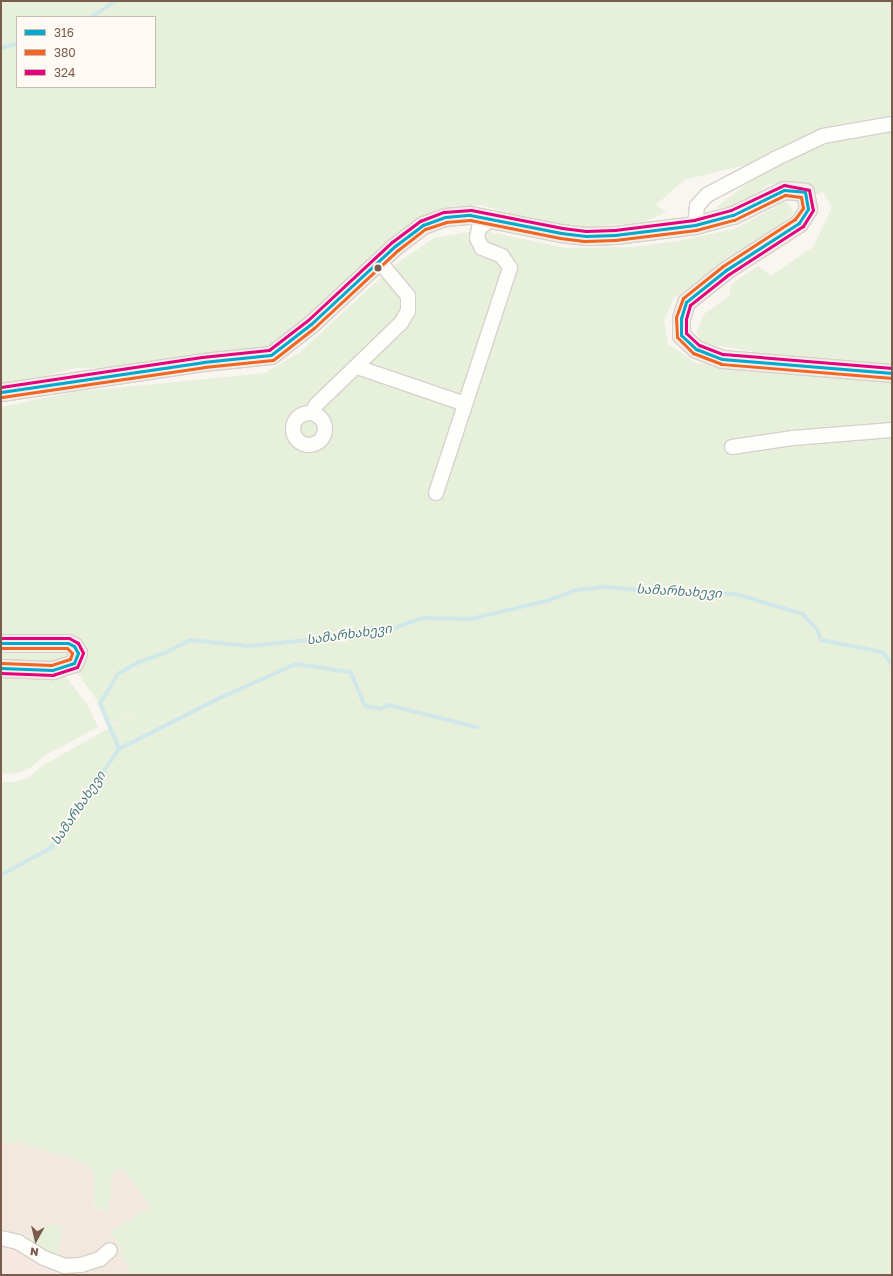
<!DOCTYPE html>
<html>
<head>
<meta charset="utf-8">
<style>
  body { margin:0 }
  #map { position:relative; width:893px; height:1276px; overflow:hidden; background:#f9f5f0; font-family:"Golos Text","Noto Sans Georgian",sans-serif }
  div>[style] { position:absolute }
  .residential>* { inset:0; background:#f2e8de }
  .commercial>* { inset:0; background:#f6e8e1 }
  .green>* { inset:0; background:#e7f0db }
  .stream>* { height:3.5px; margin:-1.75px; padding:0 1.75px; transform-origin:1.75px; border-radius:1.75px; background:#d0e8ea }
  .roads { filter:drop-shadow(1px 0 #d7d1cb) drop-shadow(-1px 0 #d7d1cb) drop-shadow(0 1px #d7d1cb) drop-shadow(0 -1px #d7d1cb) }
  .minor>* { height:14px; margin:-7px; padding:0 7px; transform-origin:7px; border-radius:7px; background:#fefefd }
  .minor>.ring { margin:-7px; padding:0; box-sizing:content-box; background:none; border:14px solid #fefefd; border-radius:50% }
  .major>* { height:17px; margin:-8.5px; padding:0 8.5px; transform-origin:8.5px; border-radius:8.5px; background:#f3eee8 }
  .bus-1>* { height:3px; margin:-1.5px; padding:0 1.5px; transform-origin:1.5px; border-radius:1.5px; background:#00a9ce }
  .bus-2>* { height:3px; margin:-1.5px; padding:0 1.5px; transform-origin:1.5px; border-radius:1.5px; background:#f26522 }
  .bus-3>* { height:3px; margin:-1.5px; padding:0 1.5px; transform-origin:1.5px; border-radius:1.5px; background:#e5007d }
  .dots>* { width:11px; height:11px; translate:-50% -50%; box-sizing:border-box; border:2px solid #fffaf3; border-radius:50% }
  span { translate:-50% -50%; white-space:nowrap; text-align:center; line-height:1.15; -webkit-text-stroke:3.5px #fffaf3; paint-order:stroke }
  .water-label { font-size:13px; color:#437c86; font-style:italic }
  .frame { position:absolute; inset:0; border:2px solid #7a5c4d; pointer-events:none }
  .legend { position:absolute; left:16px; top:16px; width:140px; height:72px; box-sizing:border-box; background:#fffaf3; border:1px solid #cabbb1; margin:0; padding:5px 7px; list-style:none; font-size:12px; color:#7a5c4d }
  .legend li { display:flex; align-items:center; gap:8px; height:20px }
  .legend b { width:20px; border:1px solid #cabbb1 }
  .north { position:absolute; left:16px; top:1220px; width:40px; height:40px; -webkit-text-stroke:3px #fffaf3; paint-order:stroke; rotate:188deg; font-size:11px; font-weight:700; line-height:16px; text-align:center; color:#7a5c4d }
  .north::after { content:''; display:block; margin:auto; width:14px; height:18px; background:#7a5c4d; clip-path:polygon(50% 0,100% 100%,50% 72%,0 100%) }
</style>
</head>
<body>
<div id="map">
  <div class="residential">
    <i style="clip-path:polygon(1px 1141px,20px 1143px,85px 1163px,95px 1175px,93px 1208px,108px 1212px,112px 1175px,122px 1167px,150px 1207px,111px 1231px,131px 1275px,69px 1275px,65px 1269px,97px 1257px,63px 1260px,24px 1235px,1px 1230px)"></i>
  </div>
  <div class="commercial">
    <i style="clip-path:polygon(10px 1245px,65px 1269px,69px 1275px,1px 1275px,1px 1247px)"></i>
  </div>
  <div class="green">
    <i style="clip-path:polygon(evenodd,1px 1px,892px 1px,892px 118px,826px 128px,761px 161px,684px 180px,656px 205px,666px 212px,645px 222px,587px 227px,555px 226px,481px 205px,460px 208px,429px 218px,272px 350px,126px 368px,76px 368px,1px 387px,1px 1px,17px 17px,155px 17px,155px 87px,17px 87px,17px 17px)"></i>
    <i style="clip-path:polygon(892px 129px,892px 368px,787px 358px,704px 343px,696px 333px,704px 314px,729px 296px,731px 284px,758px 266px,771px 276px,814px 246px,832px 207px,823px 192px,812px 196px,797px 182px,770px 184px,733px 207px,715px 208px,763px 172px,829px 138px)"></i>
    <i style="clip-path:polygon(786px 201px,794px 212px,786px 220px,674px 298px,664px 320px,668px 344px,696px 363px,892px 380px,892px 1275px,131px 1275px,111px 1231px,150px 1207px,122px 1168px,112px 1175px,109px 1212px,93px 1208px,95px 1175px,85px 1163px,20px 1143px,1px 1141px,1px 782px,15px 782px,28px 778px,42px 766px,153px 703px,111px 726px,100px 704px,71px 665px,1px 668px,1px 407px,73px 392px,265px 373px,300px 352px,397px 263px,434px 238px,481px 230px,565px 248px,632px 247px,678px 241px,734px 229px)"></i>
    <i style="clip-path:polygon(60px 669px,88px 706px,98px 727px,44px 756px,30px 768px,17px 773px,1px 774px,1px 672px)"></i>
    <i style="clip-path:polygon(53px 1224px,63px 1226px,58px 1258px,26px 1240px,46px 1225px)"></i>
  </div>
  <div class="stream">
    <i style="left:92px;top:17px;width:29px;rotate:-34deg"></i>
    <i style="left:1px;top:48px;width:16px;rotate:-14deg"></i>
    <i style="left:119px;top:749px;width:113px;rotate:-26.8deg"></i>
    <i style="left:220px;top:698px;width:83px;rotate:-24.1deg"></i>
    <i style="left:296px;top:664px;width:56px;rotate:8.3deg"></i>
    <i style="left:351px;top:672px;width:36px;rotate:67deg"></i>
    <i style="left:365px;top:705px;width:5px;rotate:22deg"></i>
    <i style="left:370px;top:707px;width:11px;rotate:10deg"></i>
    <i style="left:381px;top:709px;width:8px;rotate:-30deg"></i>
    <i style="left:388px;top:705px;width:92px;rotate:13.9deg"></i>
    <i style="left:1px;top:875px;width:57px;rotate:-28.4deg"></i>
    <i style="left:51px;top:848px;width:120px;rotate:-55.5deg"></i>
    <i style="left:119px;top:749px;width:49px;rotate:-112.9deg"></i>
    <i style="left:100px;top:704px;width:35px;rotate:-59deg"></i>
    <i style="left:118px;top:674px;width:24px;rotate:-30deg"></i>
    <i style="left:139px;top:662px;width:28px;rotate:-19deg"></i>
    <i style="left:165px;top:653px;width:28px;rotate:-27deg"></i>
    <i style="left:190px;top:640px;width:60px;rotate:5.7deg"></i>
    <i style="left:250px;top:646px;width:68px;rotate:-5.9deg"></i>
    <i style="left:318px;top:639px;width:57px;rotate:-11.1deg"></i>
    <i style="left:374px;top:628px;width:18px;rotate:3deg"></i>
    <i style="left:392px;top:629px;width:33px;rotate:-20deg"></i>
    <i style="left:423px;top:618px;width:48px;rotate:1.2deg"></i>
    <i style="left:471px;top:619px;width:81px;rotate:-13.5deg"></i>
    <i style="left:550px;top:600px;width:28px;rotate:-21deg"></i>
    <i style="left:576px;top:590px;width:30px;rotate:-6deg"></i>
    <i style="left:606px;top:587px;width:65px;rotate:5.3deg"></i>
    <i style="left:671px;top:593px;width:65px;rotate:0.9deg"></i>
    <i style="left:736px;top:594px;width:70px;rotate:16.6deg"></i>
    <i style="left:803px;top:614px;width:22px;rotate:47deg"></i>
    <i style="left:818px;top:630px;width:10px;rotate:73deg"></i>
    <i style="left:821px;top:640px;width:63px;rotate:11deg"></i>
    <i style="left:883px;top:652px;width:15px;rotate:53deg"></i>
  </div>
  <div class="roads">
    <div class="minor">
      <i style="left:695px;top:225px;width:19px;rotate:-84deg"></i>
      <i style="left:697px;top:206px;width:15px;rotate:-48deg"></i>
      <i style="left:707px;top:195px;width:77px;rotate:-27.9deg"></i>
      <i style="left:775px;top:159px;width:53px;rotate:-25.6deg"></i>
      <i style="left:823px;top:136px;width:70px;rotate:-9.9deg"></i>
      <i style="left:357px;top:367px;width:114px;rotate:18.9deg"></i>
      <i class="ring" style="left:293px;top:413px;width:18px;height:18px"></i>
      <i style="left:312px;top:413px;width:9px;rotate:-63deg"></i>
      <i style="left:316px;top:405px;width:118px;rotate:-44deg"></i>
      <i style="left:401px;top:323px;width:14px;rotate:-60deg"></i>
      <i style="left:408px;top:311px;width:15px;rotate:-90deg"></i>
      <i style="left:408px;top:296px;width:45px;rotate:-129.6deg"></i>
      <i style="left:732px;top:447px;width:62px;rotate:-8.4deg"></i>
      <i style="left:793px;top:438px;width:99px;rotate:-4.6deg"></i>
      <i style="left:436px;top:493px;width:237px;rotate:-71.8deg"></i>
      <i style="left:510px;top:268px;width:14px;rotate:-124deg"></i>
      <i style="left:502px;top:256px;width:22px;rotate:-158deg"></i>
      <i style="left:482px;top:248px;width:11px;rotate:-117deg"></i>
      <i style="left:477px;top:238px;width:10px;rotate:-79deg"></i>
      <i style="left:479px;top:228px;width:17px;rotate:-36deg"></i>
      <i style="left:1px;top:1238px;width:17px;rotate:13deg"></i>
      <i style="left:18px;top:1242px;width:31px;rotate:32deg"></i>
      <i style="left:44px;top:1258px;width:22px;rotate:21deg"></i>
      <i style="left:65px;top:1266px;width:16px;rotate:-4deg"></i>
      <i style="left:81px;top:1265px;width:20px;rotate:-18deg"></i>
      <i style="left:100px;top:1259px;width:13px;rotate:-42deg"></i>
    </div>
    <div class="major">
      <i style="left:1px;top:392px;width:204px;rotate:-8.4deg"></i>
      <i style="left:203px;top:362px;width:68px;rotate:-5.9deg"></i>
      <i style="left:271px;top:355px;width:51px;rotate:-37.8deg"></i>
      <i style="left:311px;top:324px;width:115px;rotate:-42.9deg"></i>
      <i style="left:395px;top:246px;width:35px;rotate:-37deg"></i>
      <i style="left:423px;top:225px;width:23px;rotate:-20deg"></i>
      <i style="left:445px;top:217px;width:25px;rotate:-5deg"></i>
      <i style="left:470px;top:215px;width:93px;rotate:11.2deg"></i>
      <i style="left:561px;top:233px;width:25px;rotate:7deg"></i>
      <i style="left:586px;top:236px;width:29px;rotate:-2deg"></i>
      <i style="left:615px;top:235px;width:81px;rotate:-7.1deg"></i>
      <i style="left:695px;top:225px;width:39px;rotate:-15deg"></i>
      <i style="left:733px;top:215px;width:57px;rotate:-26.1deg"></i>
      <i style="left:784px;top:190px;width:21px;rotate:5deg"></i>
      <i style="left:805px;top:192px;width:17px;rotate:80deg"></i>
      <i style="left:808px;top:209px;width:17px;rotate:123deg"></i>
      <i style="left:799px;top:223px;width:87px;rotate:147.2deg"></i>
      <i style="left:726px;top:270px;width:51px;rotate:141.3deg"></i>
      <i style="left:686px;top:302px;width:17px;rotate:107deg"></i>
      <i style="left:681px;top:318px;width:17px;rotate:90deg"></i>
      <i style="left:681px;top:335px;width:21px;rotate:43deg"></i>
      <i style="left:696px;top:349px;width:28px;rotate:21deg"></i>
      <i style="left:722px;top:359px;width:171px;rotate:4.7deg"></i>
      <i style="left:1px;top:643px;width:67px"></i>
      <i style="left:68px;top:643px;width:7px;rotate:27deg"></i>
      <i style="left:74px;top:646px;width:8px;rotate:60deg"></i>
      <i style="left:78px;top:653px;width:11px;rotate:112deg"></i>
      <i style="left:74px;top:663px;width:23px;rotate:162deg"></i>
      <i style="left:52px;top:670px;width:51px;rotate:-177.8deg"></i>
    </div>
  </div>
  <div class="bus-1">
    <i style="left:1px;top:392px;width:204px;rotate:-8.4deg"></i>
    <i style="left:203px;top:362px;width:68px;rotate:-5.9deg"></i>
    <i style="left:271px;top:355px;width:51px;rotate:-37.8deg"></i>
    <i style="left:311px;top:324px;width:115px;rotate:-42.9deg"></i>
    <i style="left:395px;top:246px;width:35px;rotate:-37deg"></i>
    <i style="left:423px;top:225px;width:23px;rotate:-20deg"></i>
    <i style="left:445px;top:217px;width:25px;rotate:-5deg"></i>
    <i style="left:470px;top:215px;width:93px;rotate:11.2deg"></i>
    <i style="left:561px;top:233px;width:25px;rotate:7deg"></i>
    <i style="left:586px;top:236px;width:29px;rotate:-2deg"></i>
    <i style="left:615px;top:235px;width:81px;rotate:-7.1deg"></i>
    <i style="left:695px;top:225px;width:39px;rotate:-15deg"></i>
    <i style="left:733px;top:215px;width:57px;rotate:-26.1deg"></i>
    <i style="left:784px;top:190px;width:21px;rotate:5deg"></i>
    <i style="left:805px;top:192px;width:17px;rotate:80deg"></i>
    <i style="left:808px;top:209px;width:17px;rotate:123deg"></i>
    <i style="left:799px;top:223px;width:87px;rotate:147.2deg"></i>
    <i style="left:726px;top:270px;width:51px;rotate:141.3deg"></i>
    <i style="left:686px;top:302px;width:17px;rotate:107deg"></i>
    <i style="left:681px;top:318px;width:17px;rotate:90deg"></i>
    <i style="left:681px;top:335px;width:21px;rotate:43deg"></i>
    <i style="left:696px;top:349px;width:28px;rotate:21deg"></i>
    <i style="left:722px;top:359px;width:171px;rotate:4.7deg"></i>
    <i style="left:1px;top:643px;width:67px"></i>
    <i style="left:68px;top:643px;width:7px;rotate:27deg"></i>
    <i style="left:74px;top:646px;width:8px;rotate:60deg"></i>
    <i style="left:78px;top:653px;width:11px;rotate:112deg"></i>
    <i style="left:74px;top:663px;width:23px;rotate:162deg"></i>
    <i style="left:52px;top:670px;width:51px;rotate:-177.8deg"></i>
  </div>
  <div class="bus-2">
    <i style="left:2px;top:397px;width:204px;rotate:-8.4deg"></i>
    <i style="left:204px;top:367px;width:69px;rotate:-5.8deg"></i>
    <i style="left:273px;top:360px;width:52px;rotate:-38deg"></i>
    <i style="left:314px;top:328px;width:115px;rotate:-42.9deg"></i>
    <i style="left:398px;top:250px;width:34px;rotate:-38deg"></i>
    <i style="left:425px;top:229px;width:22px;rotate:-18deg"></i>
    <i style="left:446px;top:222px;width:24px;rotate:-5deg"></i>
    <i style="left:470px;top:220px;width:92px;rotate:11.3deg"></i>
    <i style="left:560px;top:238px;width:26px;rotate:7deg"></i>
    <i style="left:586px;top:241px;width:29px;rotate:-2deg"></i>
    <i style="left:615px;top:240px;width:82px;rotate:-7deg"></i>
    <i style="left:696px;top:230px;width:39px;rotate:-15deg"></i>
    <i style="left:734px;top:220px;width:57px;rotate:-26.1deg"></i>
    <i style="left:785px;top:195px;width:16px;rotate:7deg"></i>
    <i style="left:801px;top:197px;width:11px;rotate:80deg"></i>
    <i style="left:803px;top:208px;width:14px;rotate:126deg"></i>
    <i style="left:795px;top:219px;width:86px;rotate:146.9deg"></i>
    <i style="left:723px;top:266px;width:51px;rotate:141.3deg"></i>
    <i style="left:683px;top:298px;width:20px;rotate:110deg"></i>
    <i style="left:676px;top:317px;width:20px;rotate:87deg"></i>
    <i style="left:677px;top:337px;width:23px;rotate:45deg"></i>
    <i style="left:693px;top:353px;width:30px;rotate:21deg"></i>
    <i style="left:721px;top:364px;width:172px;rotate:4.7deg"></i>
    <i style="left:1px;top:648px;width:66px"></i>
    <i style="left:67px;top:648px;width:7px;rotate:45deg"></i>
    <i style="left:72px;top:653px;width:6px;rotate:108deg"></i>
    <i style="left:70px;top:659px;width:20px;rotate:162deg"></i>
    <i style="left:51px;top:665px;width:50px;rotate:-177.7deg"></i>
  </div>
  <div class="bus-3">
    <i style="left:1px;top:387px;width:203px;rotate:-8.5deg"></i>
    <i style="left:202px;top:357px;width:67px;rotate:-6deg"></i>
    <i style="left:269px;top:350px;width:49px;rotate:-37.6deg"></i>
    <i style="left:308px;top:320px;width:115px;rotate:-42.9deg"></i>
    <i style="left:392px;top:242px;width:35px;rotate:-37deg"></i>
    <i style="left:420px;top:221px;width:26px;rotate:-21deg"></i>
    <i style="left:444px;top:212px;width:27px;rotate:-4deg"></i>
    <i style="left:471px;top:210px;width:93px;rotate:11.2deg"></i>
    <i style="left:562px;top:228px;width:24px;rotate:7deg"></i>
    <i style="left:586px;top:231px;width:29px;rotate:-2deg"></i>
    <i style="left:615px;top:230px;width:80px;rotate:-7.2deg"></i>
    <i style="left:694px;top:220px;width:38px;rotate:-15deg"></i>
    <i style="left:731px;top:210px;width:59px;rotate:-25.3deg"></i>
    <i style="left:784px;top:185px;width:25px;rotate:11deg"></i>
    <i style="left:809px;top:190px;width:20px;rotate:79deg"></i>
    <i style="left:813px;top:210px;width:19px;rotate:122deg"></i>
    <i style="left:803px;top:226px;width:88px;rotate:147deg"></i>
    <i style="left:729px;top:274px;width:50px;rotate:141.5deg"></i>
    <i style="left:690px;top:305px;width:15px;rotate:106deg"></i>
    <i style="left:686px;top:319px;width:14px;rotate:90deg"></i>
    <i style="left:686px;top:333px;width:18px;rotate:43deg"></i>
    <i style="left:699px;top:345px;width:26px;rotate:21deg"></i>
    <i style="left:723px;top:354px;width:170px;rotate:4.7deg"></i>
    <i style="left:1px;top:638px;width:68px"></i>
    <i style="left:69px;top:638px;width:10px;rotate:29deg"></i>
    <i style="left:78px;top:643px;width:11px;rotate:63deg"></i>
    <i style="left:83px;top:653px;width:15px;rotate:113deg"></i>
    <i style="left:77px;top:667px;width:25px;rotate:162deg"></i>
    <i style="left:53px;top:675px;width:52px;rotate:-177.8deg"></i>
  </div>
  <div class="dots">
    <i style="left:378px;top:268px;background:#7a5c4d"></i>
  </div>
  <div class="water-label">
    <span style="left:679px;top:591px;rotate:3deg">სამარხახევი</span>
    <span style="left:349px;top:634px;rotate:-8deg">სამარხახევი</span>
    <span style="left:78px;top:808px;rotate:-56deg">სამარხახევი</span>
  </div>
  <div class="frame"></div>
  <ul class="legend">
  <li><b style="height:5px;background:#00a9ce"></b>316</li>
  <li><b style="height:5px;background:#f26522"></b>380</li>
  <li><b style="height:5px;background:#e5007d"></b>324</li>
  </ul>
  <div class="north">N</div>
</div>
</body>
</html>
